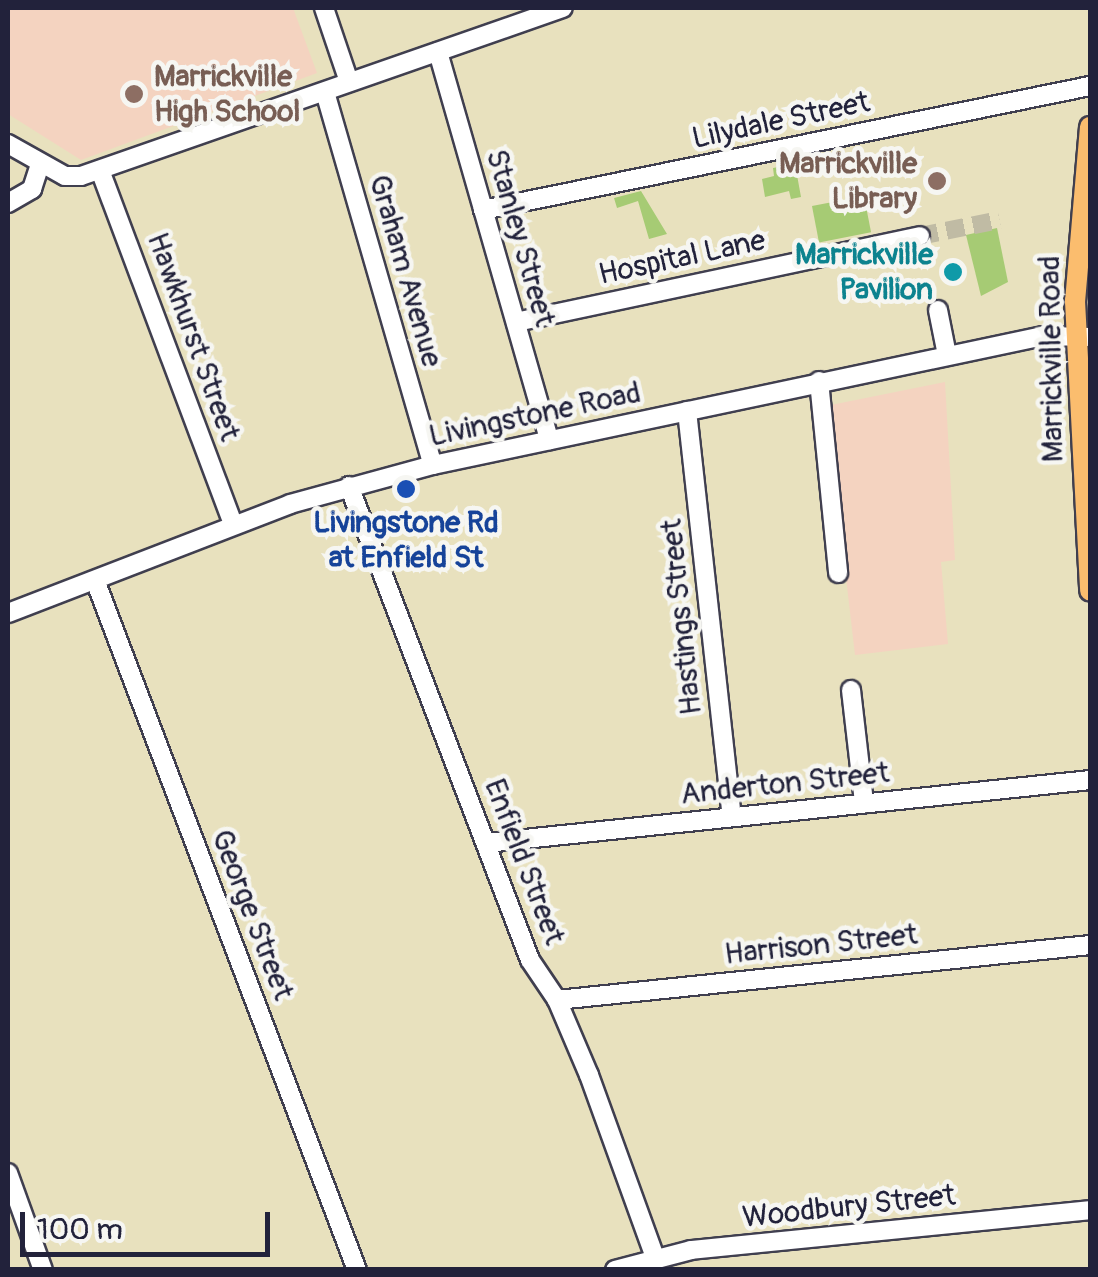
<!DOCTYPE html>
<html>
<head>
<meta charset="utf-8">
<style>
  body { margin:0 }
  #map { position:relative; width:1098px; height:1277px; overflow:hidden; background:#e8e1be; font-family:Pangolin,sans-serif }
  div>[style] { position:absolute }
  .built>* { inset:0; background:#f4d3c0 }
  .green>* { inset:0; background:#a6cb74; transform-origin:0 0 }
  .minor-tunnel>* { height:18px; margin-top:-9px; transform-origin:0; background:repeating-linear-gradient(90deg,#c0bba4 0 18px,transparent 0 27px) }
  .roads { filter:drop-shadow(2px 0 #403f4f) drop-shadow(-2px 0 #403f4f) drop-shadow(0 2px #403f4f) drop-shadow(0 -2px #403f4f) }
  .minor>* { height:18px; margin:-9px; padding:0 9px; transform-origin:9px; border-radius:9px; background:#fff }
  .major>* { height:20px; margin:-10px; padding:0 10px; transform-origin:10px; border-radius:10px; background:#fbbd6e }
  .dots>* { width:28px; height:28px; translate:-50% -50%; box-sizing:border-box; border:5px solid #f6f6f2; border-radius:50% }
  span { translate:-50% -50%; white-space:nowrap; text-align:center; line-height:1.15; -webkit-text-stroke:9px #f6f6f2; paint-order:stroke }
  .education-label { font-size:30px; color:#785e54; font-weight:700 }
  .left { translate:0 -50%; text-align:left }
  .right { translate:-100% -50%; text-align:right }
  .street-label { font-size:30px; color:#22223b }
  .culture-label { font-size:30px; color:#0d838f; font-weight:700 }
  .transit-label { font-size:30px; color:#164399; font-weight:700 }
  .frame { position:absolute; inset:0; border:10px solid #22223b; pointer-events:none }
  .scale { position:absolute; left:20px; top:1212px; width:250px; height:45px; box-sizing:border-box; border:5px solid #22223b; border-top:0; padding-left:12px; font-size:30px; line-height:35px; white-space:nowrap; color:#22223b; -webkit-text-stroke:8px #f6f6f2; paint-order:stroke }
</style>
</head>
<body>
<div id="map">
  <div class="built">
    <i style="clip-path:polygon(8px 8px,293px 8px,317px 73px,81px 160px,8px 114px)"></i>
    <i style="clip-path:polygon(945px 382px,955px 560px,941px 562px,948px 644px,855px 655px,826px 406px)"></i>
  </div>
  <div class="green">
    <i style="clip-path:polygon(795px 164px,801px 197px,791px 199px,789px 191px,765px 197px,762px 179px,774px 176px,773px 168px)"></i>
    <i style="clip-path:polygon(641px 191px,667px 234px,649px 239px,638px 201px,617px 208px,614px 198px)"></i>
    <i style="left:864px;top:196px;width:37px;height:53px;rotate:79deg"></i>
    <i style="clip-path:polygon(997px 228px,1008px 282px,981px 296px,966px 235px)"></i>
  </div>
  <div class="minor-tunnel">
    <i style="left:920px;top:236px;width:81px;rotate:-11.4deg"></i>
  </div>
  <div class="roads">
    <div class="minor">
      <i style="left:324px;top:8px;width:78px;rotate:71.3deg"></i>
      <i style="left:438px;top:52px;width:404px;rotate:74deg"></i>
      <i style="left:325px;top:92px;width:388px;rotate:73.9deg"></i>
      <i style="left:8px;top:144px;width:65px;rotate:29.3deg"></i>
      <i style="left:65px;top:176px;width:16px"></i>
      <i style="left:81px;top:176px;width:510px;rotate:-19.22deg"></i>
      <i style="left:100px;top:170px;width:378px;rotate:69.4deg"></i>
      <i style="left:8px;top:203px;width:28px;rotate:-30deg"></i>
      <i style="left:32px;top:189px;width:26px;rotate:-72deg"></i>
      <i style="left:483px;top:210px;width:620px;rotate:-11.55deg"></i>
      <i style="left:938px;top:310px;width:46px;rotate:78.7deg"></i>
      <i style="left:516px;top:322px;width:413px;rotate:-12deg"></i>
      <i style="left:819px;top:381px;width:193px;rotate:84.3deg"></i>
      <i style="left:687px;top:411px;width:408px;rotate:83.7deg"></i>
      <i style="left:349px;top:486px;width:507px;rotate:69.1deg"></i>
      <i style="left:530px;top:960px;width:48px;rotate:56deg"></i>
      <i style="left:557px;top:1000px;width:82px;rotate:66.9deg"></i>
      <i style="left:589px;top:1075px;width:191px;rotate:70.1deg"></i>
      <i style="left:95px;top:580px;width:738px;rotate:69.21deg"></i>
      <i style="left:8px;top:613px;width:302px;rotate:-21.1deg"></i>
      <i style="left:290px;top:504px;width:148px;rotate:-15.3deg"></i>
      <i style="left:433px;top:465px;width:623px;rotate:-11.94deg"></i>
      <i style="left:1043px;top:336px;width:47px;rotate:1.2deg"></i>
      <i style="left:851px;top:690px;width:114px;rotate:83.4deg"></i>
      <i style="left:486px;top:843px;width:607px;rotate:-5.95deg"></i>
      <i style="left:557px;top:1000px;width:536px;rotate:-5.89deg"></i>
      <i style="left:8px;top:1173px;width:103px;rotate:70.2deg"></i>
      <i style="left:615px;top:1270px;width:79px;rotate:-14.7deg"></i>
      <i style="left:691px;top:1250px;width:401px;rotate:-5.7deg"></i>
    </div>
    <div class="major">
      <i style="left:1090px;top:127px;width:175px;rotate:94.9deg"></i>
      <i style="left:1075px;top:301px;width:290px;rotate:87deg"></i>
    </div>
  </div>
  <div class="dots">
    <i style="left:134px;top:94px;background:#8d6e63"></i>
    <i style="left:937px;top:181px;background:#8d6e63"></i>
    <i style="left:953px;top:272px;background:#0f9aa8"></i>
    <i style="left:406px;top:489px;background:#1a4fb4"></i>
  </div>
  <div class="education-label">
    <span class="left" style="left:154px;top:94px">Marrickville<br>High School</span>
    <span class="right" style="left:917px;top:181px">Marrickville<br>Library</span>
  </div>
  <div class="street-label">
    <span style="left:781px;top:121px;rotate:-12deg">Lilydale Street</span>
    <span style="left:520px;top:238px;rotate:74deg">Stanley Street</span>
    <span style="left:682px;top:258px;rotate:-12deg">Hospital Lane</span>
    <span style="left:405px;top:271px;rotate:74deg">Graham Avenue</span>
    <span style="left:193px;top:337px;rotate:70deg">Hawkhurst Street</span>
    <span style="left:1052px;top:359px;rotate:-91deg">Marrickville Road</span>
    <span style="left:535px;top:415px;rotate:-12deg">Livingstone Road</span>
    <span style="left:682px;top:617px;rotate:-96deg">Hastings Street</span>
    <span style="left:785px;top:784px;rotate:-6deg">Anderton Street</span>
    <span style="left:524px;top:862px;rotate:69deg">Enfield Street</span>
    <span style="left:252px;top:915px;rotate:69deg">George Street</span>
    <span style="left:821px;top:945px;rotate:-6deg">Harrison Street</span>
    <span style="left:849px;top:1207px;rotate:-6deg">Woodbury Street</span>
  </div>
  <div class="culture-label">
    <span class="right" style="left:933px;top:272px">Marrickville<br>Pavilion</span>
  </div>
  <div class="transit-label">
    <span style="left:406px;top:540px">Livingstone Rd<br>at Enfield St</span>
  </div>
  <div class="frame"></div>
  <div class="scale">100 m</div>
</div>
</body>
</html>
